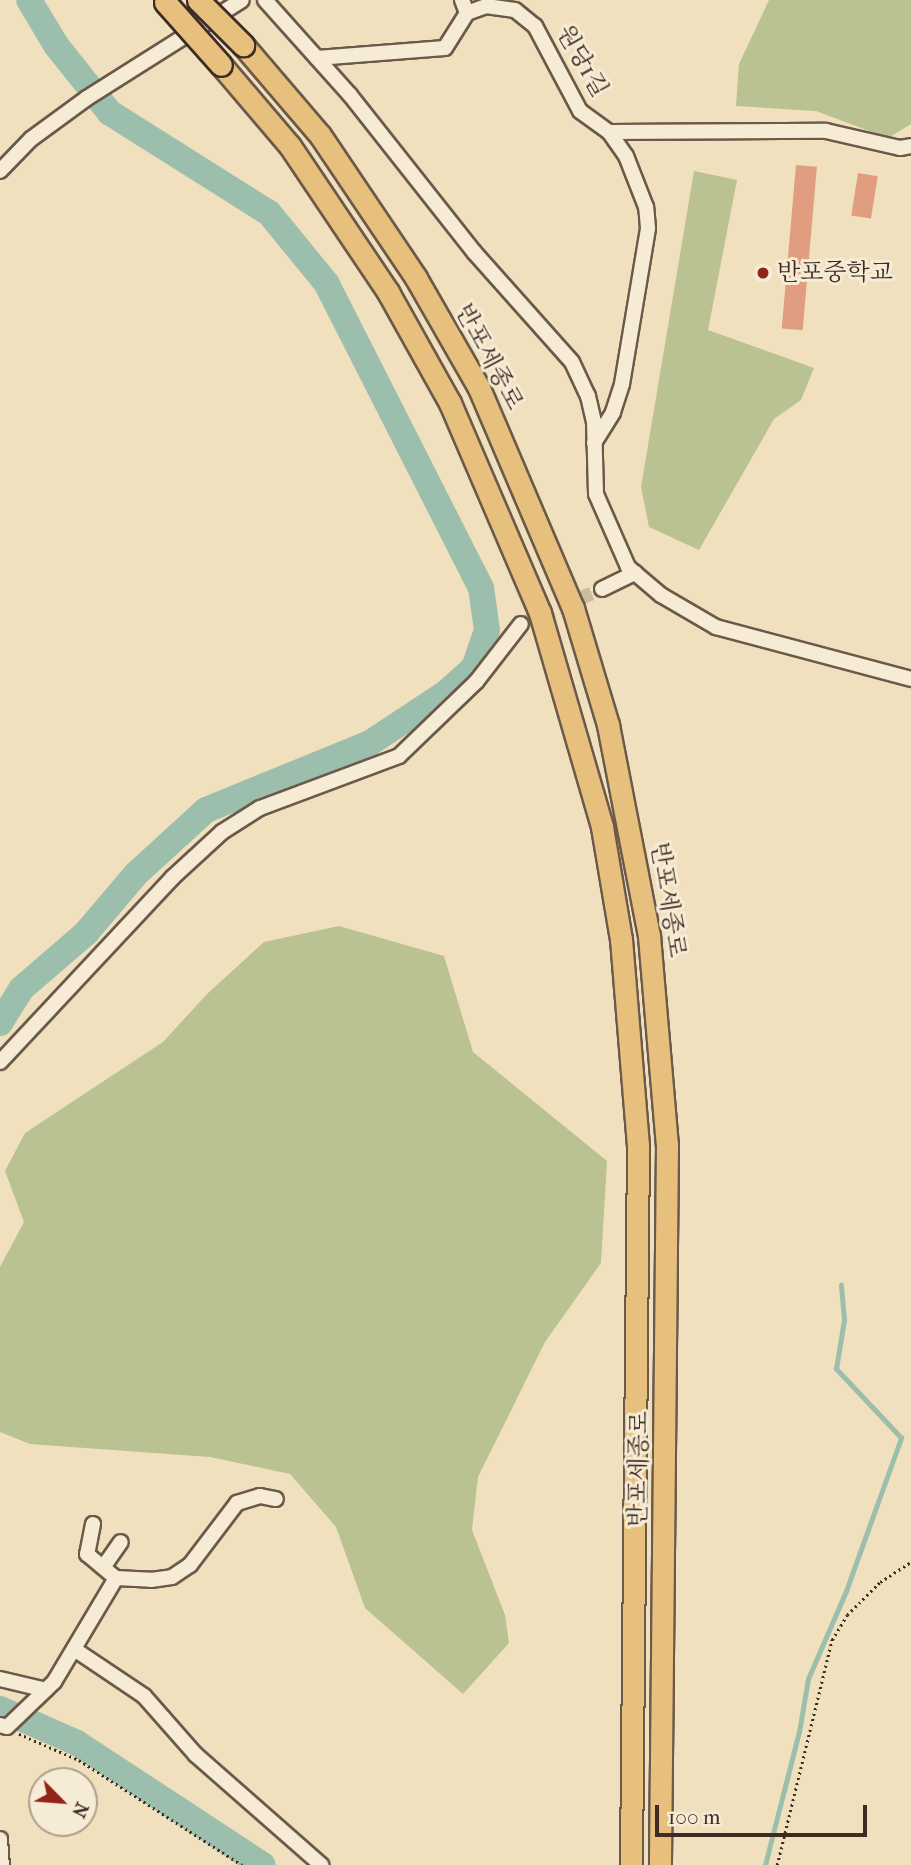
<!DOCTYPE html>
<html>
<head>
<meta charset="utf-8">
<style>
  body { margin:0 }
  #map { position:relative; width:911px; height:1865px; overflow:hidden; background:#f1e0bd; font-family:"IM FELL French Canon","Noto Serif KR",serif }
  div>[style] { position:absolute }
  .green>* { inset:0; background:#bac291 }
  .stream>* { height:4.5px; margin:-2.25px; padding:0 2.25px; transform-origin:2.25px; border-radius:2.25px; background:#9cbeac }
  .river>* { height:26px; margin:-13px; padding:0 13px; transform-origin:13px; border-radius:13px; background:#9cbeac }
  .building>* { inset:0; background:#e19d7f; transform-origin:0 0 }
  .minor-tunnel>* { height:14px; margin-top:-7px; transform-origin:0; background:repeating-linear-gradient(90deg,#cdbc9e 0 14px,transparent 0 21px) }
  .path>* { height:2.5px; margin-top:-1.25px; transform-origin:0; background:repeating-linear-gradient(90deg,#3e2c24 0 2px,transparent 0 5.5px) }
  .roads { filter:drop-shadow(2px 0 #6b594a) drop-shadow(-2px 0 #6b594a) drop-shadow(0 2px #6b594a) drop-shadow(0 -2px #6b594a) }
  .minor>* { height:14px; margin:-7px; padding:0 7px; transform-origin:7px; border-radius:7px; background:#f6ebd4 }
  .highway>* { height:21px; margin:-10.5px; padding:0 10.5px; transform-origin:10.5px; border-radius:10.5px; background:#e8c07e }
  .bridges { filter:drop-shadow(2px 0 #3e2c24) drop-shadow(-2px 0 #3e2c24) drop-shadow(0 2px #3e2c24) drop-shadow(0 -2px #3e2c24) }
  .highway-bridge>* { height:21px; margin:-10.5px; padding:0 10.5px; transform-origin:10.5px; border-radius:10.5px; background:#e8c07e }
  .dots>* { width:19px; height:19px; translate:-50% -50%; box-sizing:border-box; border:4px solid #f6ebd4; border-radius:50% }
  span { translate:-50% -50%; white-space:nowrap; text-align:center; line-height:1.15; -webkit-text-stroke:6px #f6ebd4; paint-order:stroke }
  .street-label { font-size:24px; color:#3e2c24 }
  .poi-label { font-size:24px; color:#3e2c24 }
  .left { translate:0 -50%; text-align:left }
  .north { position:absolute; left:28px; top:1767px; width:70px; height:70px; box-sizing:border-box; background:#f6ebd4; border:2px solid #ac9f8e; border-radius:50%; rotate:115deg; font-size:19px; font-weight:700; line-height:28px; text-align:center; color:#3e2c24 }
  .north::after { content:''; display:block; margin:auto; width:24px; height:32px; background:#8f2418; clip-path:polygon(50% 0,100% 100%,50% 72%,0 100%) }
  .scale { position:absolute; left:655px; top:1805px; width:212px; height:32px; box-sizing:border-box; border:4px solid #3e2c24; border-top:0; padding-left:9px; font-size:21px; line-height:24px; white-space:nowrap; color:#3e2c24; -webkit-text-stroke:5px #f6ebd4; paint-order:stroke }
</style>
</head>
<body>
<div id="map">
  <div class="green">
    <i style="clip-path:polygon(769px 0,911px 0,911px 124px,888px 138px,816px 111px,736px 106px,739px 64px)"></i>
    <i style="clip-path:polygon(694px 171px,737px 180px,708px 330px,814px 368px,801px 400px,774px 419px,699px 550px,649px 527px,641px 487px)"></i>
    <i style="clip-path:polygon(339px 926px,444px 956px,473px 1052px,607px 1161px,601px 1263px,545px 1342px,478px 1477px,472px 1530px,505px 1615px,509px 1643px,463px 1694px,365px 1608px,336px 1527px,290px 1474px,210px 1457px,30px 1444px,0 1432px,0 1267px,24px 1222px,5px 1171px,25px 1133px,163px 1042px,207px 994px,264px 942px)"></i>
  </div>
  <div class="stream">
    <i style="left:765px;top:1865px;width:137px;rotate:-75.7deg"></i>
    <i style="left:799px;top:1732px;width:54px;rotate:-80.4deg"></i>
    <i style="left:808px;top:1679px;width:96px;rotate:-66.6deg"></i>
    <i style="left:846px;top:1591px;width:163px;rotate:-70.2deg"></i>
    <i style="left:901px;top:1438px;width:95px;rotate:-133.3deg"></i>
    <i style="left:836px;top:1369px;width:50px;rotate:-80.7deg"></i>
    <i style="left:844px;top:1320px;width:35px;rotate:-95deg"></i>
  </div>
  <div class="river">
    <i style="left:0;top:1023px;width:40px;rotate:-58deg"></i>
    <i style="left:21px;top:989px;width:86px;rotate:-40.7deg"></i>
    <i style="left:86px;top:933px;width:77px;rotate:-49.7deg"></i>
    <i style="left:136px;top:874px;width:95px;rotate:-42.4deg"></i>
    <i style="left:206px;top:810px;width:177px;rotate:-22.2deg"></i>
    <i style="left:370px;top:743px;width:92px;rotate:-33.5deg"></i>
    <i style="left:447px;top:692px;width:36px;rotate:-42deg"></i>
    <i style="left:474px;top:668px;width:40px;rotate:-71.1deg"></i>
    <i style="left:487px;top:630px;width:42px;rotate:-98.1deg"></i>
    <i style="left:481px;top:588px;width:341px;rotate:-116.9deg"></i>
    <i style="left:327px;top:284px;width:92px;rotate:-129.2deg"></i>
    <i style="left:269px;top:213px;width:188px;rotate:-147.8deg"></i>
    <i style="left:110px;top:113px;width:87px;rotate:-128.5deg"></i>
    <i style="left:56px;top:45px;width:52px;rotate:-121deg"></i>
    <i style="left:0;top:1709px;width:84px;rotate:23.8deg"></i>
    <i style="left:77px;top:1743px;width:222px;rotate:33.3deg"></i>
  </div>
  <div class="building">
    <i style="left:796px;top:165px;width:21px;height:164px;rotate:5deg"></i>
    <i style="left:858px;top:173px;width:20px;height:43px;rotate:9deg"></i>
  </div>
  <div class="minor-tunnel">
    <i style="left:521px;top:624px;width:88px;rotate:-23.4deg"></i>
  </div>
  <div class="path">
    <i style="left:19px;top:1734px;width:65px;rotate:23.4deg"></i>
    <i style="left:79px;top:1760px;width:194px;rotate:32.8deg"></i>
    <i style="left:777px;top:1865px;width:232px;rotate:-76.3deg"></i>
    <i style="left:832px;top:1640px;width:29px;rotate:-59deg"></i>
    <i style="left:847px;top:1615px;width:47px;rotate:-45deg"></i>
    <i style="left:880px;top:1582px;width:37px;rotate:-33deg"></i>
  </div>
  <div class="roads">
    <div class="minor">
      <i style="left:265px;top:0;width:127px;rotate:48.2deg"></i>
      <i style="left:350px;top:95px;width:200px;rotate:51.7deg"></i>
      <i style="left:474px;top:252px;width:147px;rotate:48.3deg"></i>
      <i style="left:572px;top:362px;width:38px;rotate:65deg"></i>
      <i style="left:588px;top:396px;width:26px;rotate:77deg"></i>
      <i style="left:594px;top:421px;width:73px;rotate:88.4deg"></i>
      <i style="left:596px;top:494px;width:80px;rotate:66.3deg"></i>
      <i style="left:628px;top:567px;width:43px;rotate:40.3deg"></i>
      <i style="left:661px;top:595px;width:64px;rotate:30.2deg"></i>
      <i style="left:716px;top:627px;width:202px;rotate:14.9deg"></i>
      <i style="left:462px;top:0;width:14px;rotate:69deg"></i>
      <i style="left:317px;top:58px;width:128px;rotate:-4.5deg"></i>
      <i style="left:445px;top:48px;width:41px;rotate:-57.8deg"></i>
      <i style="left:467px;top:13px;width:20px;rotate:-20deg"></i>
      <i style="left:486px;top:6px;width:29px;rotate:8deg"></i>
      <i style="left:515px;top:10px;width:26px;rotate:39deg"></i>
      <i style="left:535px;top:26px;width:96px;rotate:62.1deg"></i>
      <i style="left:580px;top:111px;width:36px;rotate:36deg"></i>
      <i style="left:609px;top:132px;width:217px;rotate:-0.3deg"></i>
      <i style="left:826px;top:131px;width:76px;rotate:12.9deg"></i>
      <i style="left:900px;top:148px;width:11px;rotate:-10deg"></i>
      <i style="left:0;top:171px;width:45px;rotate:-45.9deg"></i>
      <i style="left:31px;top:139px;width:69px;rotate:-36.2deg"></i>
      <i style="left:87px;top:98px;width:183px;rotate:-32.3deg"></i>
      <i style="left:594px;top:443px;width:36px;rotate:-58deg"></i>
      <i style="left:613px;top:412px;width:29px;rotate:-72deg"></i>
      <i style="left:622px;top:384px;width:158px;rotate:-80.5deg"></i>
      <i style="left:648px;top:228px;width:21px;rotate:-95deg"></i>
      <i style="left:646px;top:207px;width:55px;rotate:-111.4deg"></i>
      <i style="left:626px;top:156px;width:29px;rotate:-125deg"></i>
      <i style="left:602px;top:589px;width:37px;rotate:-26deg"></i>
      <i style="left:0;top:1062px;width:252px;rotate:-46.9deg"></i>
      <i style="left:172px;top:878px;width:68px;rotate:-42.6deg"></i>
      <i style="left:222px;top:832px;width:45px;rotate:-32.3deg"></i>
      <i style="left:260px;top:808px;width:148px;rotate:-20.5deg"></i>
      <i style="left:399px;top:756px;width:107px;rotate:-43.9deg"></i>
      <i style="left:476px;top:682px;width:73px;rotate:-52.2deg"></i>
      <i style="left:93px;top:1524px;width:31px;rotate:101deg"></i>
      <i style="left:87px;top:1554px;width:38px;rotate:40deg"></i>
      <i style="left:116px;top:1578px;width:35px;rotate:3deg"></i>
      <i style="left:151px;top:1580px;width:21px;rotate:-8deg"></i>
      <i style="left:172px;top:1577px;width:22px;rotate:-34deg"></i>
      <i style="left:190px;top:1565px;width:78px;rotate:-52.8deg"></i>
      <i style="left:237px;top:1503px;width:24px;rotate:-17deg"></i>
      <i style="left:260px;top:1496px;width:16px;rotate:11deg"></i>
      <i style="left:104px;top:1566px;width:29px;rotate:-55deg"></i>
      <i style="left:77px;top:1651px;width:81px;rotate:33.9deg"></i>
      <i style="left:144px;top:1696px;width:79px;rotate:48.6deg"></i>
      <i style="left:196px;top:1755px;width:167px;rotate:41.3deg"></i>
      <i style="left:0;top:1679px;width:47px;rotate:13.4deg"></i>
      <i style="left:0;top:1725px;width:7px;rotate:16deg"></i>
      <i style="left:7px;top:1727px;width:65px;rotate:-43.8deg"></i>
      <i style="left:54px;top:1682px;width:121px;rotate:-59.2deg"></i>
      <i style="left:0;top:1839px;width:26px;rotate:86deg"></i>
    </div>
    <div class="highway">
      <i style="left:243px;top:45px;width:118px;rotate:49.5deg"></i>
      <i style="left:320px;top:135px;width:172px;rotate:56.1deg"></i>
      <i style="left:416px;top:278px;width:127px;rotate:60.2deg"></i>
      <i style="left:479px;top:388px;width:239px;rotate:66.9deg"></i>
      <i style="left:573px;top:608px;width:122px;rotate:73.3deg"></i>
      <i style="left:608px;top:725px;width:215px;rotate:79deg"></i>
      <i style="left:649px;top:936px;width:210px;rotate:85.1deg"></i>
      <i style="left:667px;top:1145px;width:720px;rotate:90.56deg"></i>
      <i style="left:221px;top:65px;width:106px;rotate:49.6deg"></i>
      <i style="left:290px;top:146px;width:176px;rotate:56.1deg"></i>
      <i style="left:388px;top:292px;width:127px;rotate:60.8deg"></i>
      <i style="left:450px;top:403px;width:228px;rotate:66.8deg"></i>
      <i style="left:540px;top:613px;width:223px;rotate:73.8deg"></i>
      <i style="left:602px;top:827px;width:114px;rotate:80.4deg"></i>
      <i style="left:621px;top:939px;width:207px;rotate:85.3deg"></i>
      <i style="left:638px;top:1145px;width:720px;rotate:90.56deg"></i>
    </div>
  </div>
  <div class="bridges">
    <div class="highway-bridge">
      <i style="left:198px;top:0;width:64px;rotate:45deg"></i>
      <i style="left:165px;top:2px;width:84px;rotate:48.4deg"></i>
    </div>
  </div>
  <div class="dots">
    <i style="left:763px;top:273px;background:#8f2418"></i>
  </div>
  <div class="street-label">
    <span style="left:582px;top:61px;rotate:60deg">원당1길</span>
    <span style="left:489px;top:357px;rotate:62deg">반포세종로</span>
    <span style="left:668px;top:900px;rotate:81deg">반포세종로</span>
    <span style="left:639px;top:1469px;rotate:-89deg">반포세종로</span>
  </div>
  <div class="poi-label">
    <span class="left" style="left:777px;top:273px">반포중학교</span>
  </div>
  <div class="north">N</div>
  <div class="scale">100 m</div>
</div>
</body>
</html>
